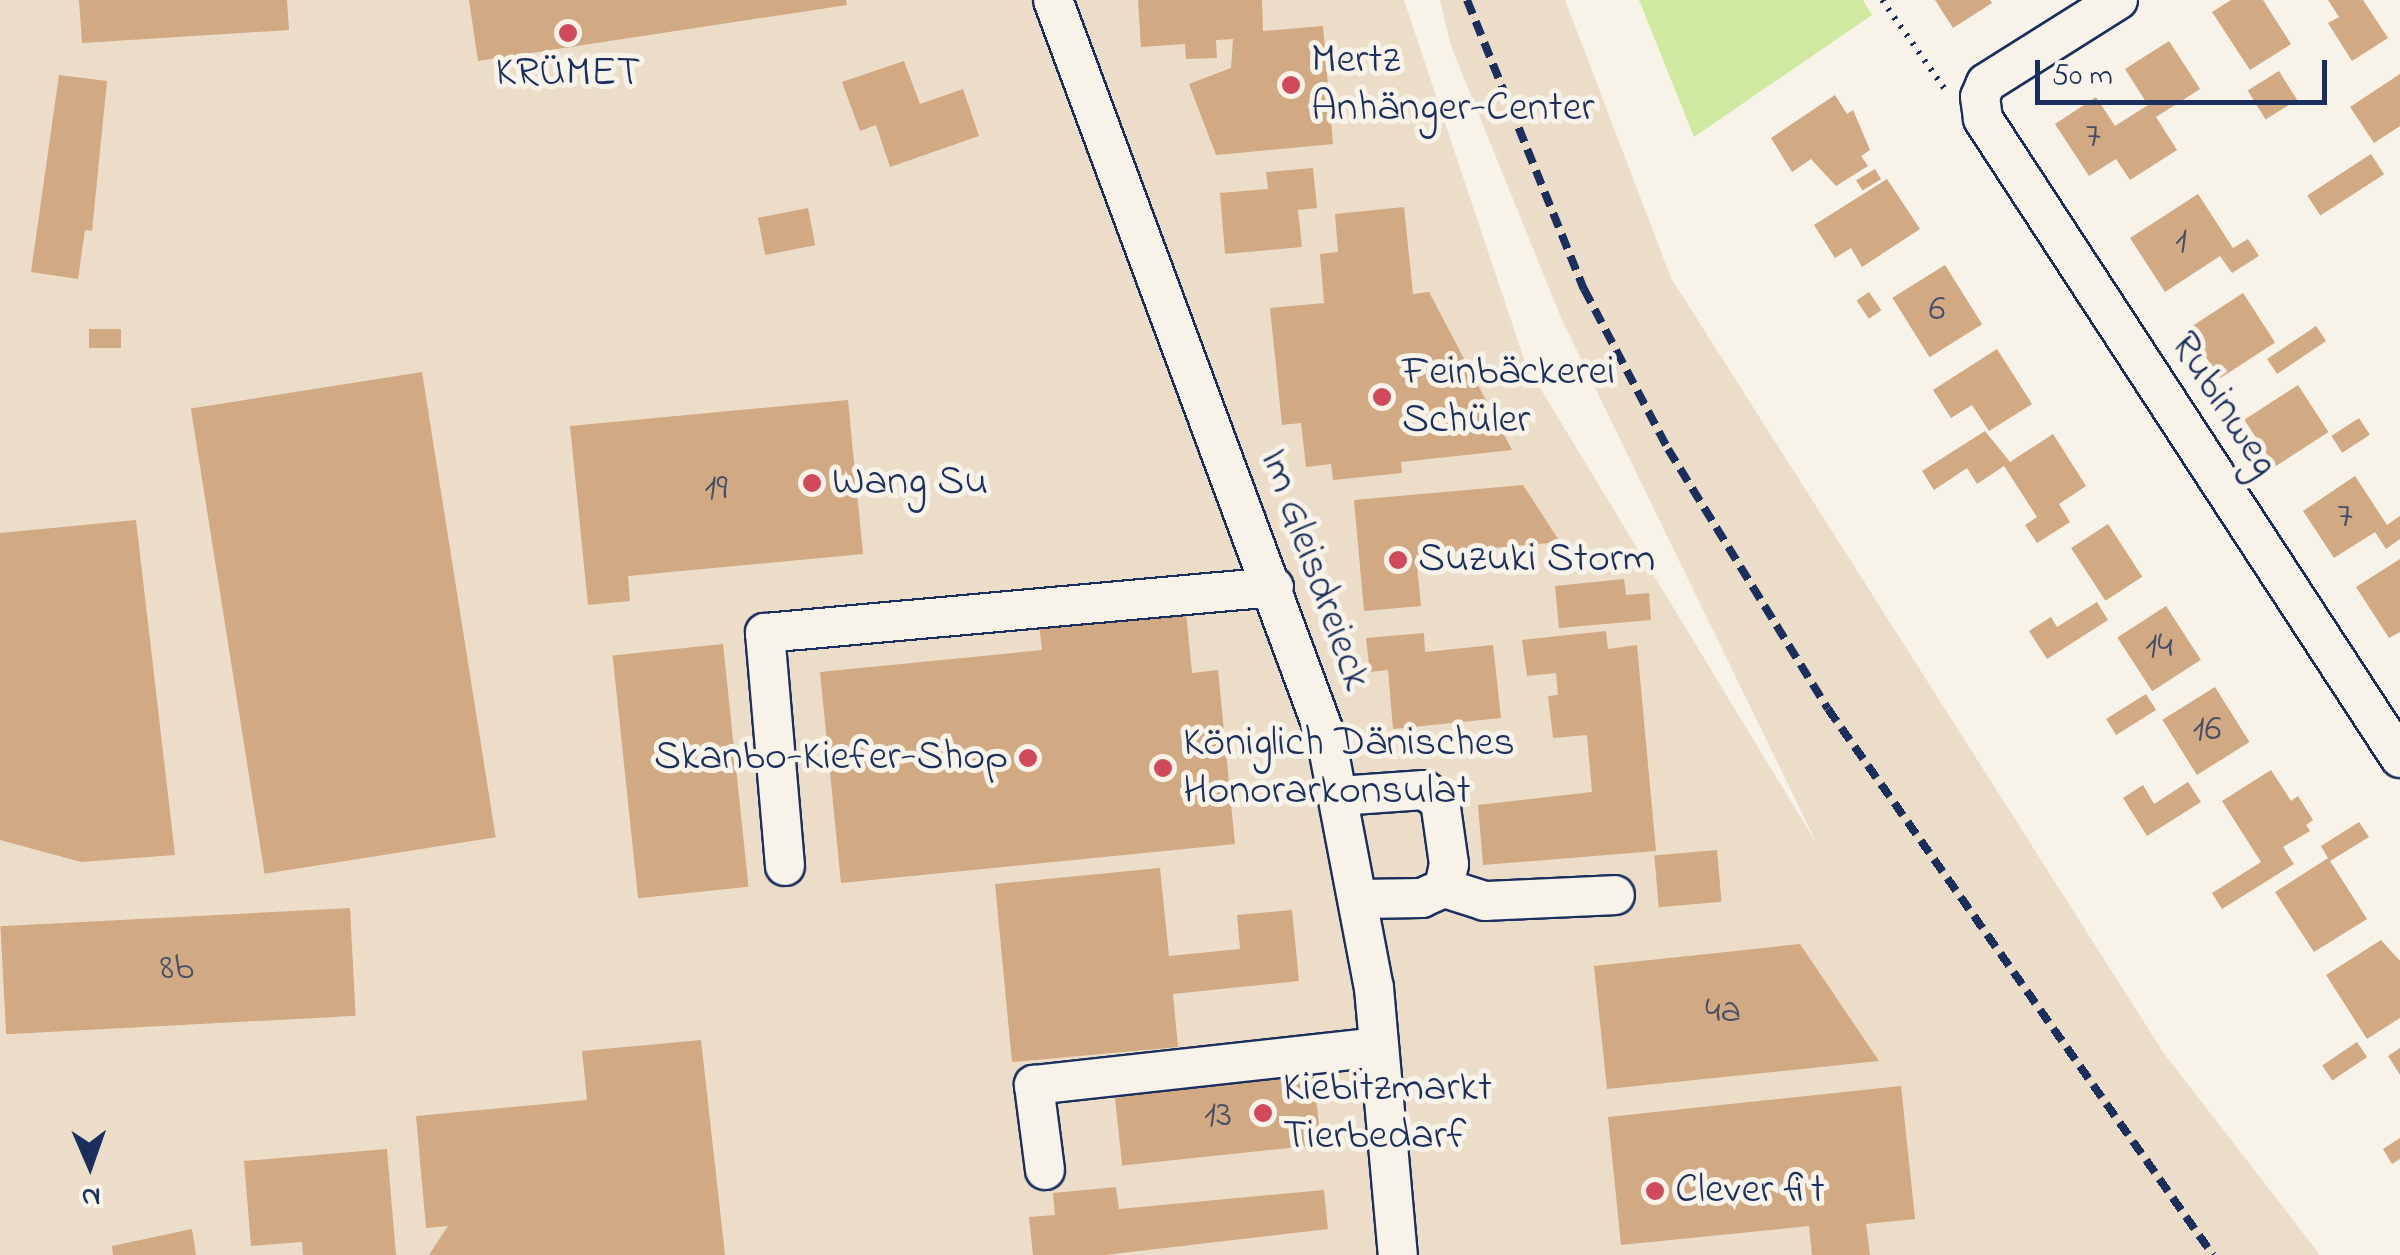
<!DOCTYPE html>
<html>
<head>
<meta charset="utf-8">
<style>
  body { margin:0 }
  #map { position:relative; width:2400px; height:1255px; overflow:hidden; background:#f7f3e8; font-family:"Indie Flower",sans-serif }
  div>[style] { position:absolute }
  .built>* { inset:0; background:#ecddc9 }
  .green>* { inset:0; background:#cfeaa0 }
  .building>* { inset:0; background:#d1a982; transform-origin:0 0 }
  .path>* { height:6px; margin-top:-3px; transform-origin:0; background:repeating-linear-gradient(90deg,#1b2f5e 0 2.5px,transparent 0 10.5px) }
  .roads { filter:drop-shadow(2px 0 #1b2f5e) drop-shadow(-2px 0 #1b2f5e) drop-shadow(0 2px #1b2f5e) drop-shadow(0 -2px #1b2f5e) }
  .minor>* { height:38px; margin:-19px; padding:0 19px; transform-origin:19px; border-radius:19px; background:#f7f3e8 }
  .rail>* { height:8px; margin-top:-4px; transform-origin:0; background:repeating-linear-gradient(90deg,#1b2f5e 0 15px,transparent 0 23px) }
  .dots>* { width:28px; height:28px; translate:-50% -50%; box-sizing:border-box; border:5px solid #f7f3e8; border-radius:50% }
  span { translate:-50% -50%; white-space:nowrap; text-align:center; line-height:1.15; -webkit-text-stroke:10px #f7f3e8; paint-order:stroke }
  .number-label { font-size:38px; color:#484e67 }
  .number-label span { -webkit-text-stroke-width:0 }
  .poi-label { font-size:42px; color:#1b2f5e }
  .left { translate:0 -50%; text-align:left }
  .right { translate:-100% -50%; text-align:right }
  .street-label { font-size:42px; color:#1b2f5e }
  .north { position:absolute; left:40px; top:1115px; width:100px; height:100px; -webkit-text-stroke:8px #f7f3e8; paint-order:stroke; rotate:178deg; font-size:28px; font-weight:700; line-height:40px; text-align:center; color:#1b2f5e }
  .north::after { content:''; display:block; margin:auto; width:35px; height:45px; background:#1b2f5e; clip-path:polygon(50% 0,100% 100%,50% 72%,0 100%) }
  .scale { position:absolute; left:2035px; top:60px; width:292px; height:45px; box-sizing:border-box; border:5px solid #1b2f5e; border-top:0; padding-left:12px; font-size:30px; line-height:35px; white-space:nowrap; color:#1b2f5e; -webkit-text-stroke:8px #f7f3e8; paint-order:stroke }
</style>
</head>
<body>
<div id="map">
  <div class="built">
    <i style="clip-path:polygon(0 0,1404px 0,1526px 365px,1818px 846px,1562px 320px,1451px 46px,1440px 0,1565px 0,1671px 278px,2163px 1052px,2320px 1255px,0 1255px)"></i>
  </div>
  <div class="green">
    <i style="clip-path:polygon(1639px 0,1863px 0,1872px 15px,1694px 137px)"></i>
  </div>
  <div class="building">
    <i style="clip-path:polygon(79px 0,287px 0,289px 30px,82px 43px)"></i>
    <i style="clip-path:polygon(469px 0,846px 0,847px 5px,478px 61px)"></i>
    <i style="clip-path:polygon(1138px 0,1262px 0,1263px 31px,1323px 26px,1333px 144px,1216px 155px,1189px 84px,1231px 68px,1233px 39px,1216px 40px,1217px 58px,1186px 59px,1185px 44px,1141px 47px)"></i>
    <i style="clip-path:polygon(1935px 0,1990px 0,1992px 3px,1953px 28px)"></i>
    <i style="clip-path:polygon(2231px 0,2263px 0,2291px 44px,2250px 70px,2212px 12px)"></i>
    <i style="clip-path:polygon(2328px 0,2363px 0,2388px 38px,2352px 61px,2328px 23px,2339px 17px)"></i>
    <i style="clip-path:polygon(2169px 41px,2200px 89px,2156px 117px,2177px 150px,2130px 180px,2116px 159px,2089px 176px,2055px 124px,2096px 97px,2115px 126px,2148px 105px,2125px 69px)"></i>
    <i style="clip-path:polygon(904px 61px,920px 104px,963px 89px,979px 136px,890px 167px,876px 125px,860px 131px,842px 82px)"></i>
    <i style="left:2279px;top:71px;width:34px;height:37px;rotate:58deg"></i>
    <i style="clip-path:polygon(2400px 74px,2400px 126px,2374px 143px,2350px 107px)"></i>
    <i style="clip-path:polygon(59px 75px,107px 81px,92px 231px,85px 230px,78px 279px,31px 272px)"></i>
    <i style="clip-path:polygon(1835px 95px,1847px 114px,1853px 110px,1870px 150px,1861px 156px,1868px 166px,1836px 186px,1811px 159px,1792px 172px,1771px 138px)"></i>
    <i style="left:2371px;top:154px;width:24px;height:76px;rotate:57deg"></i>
    <i style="clip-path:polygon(1313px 168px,1317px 208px,1298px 210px,1302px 247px,1225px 254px,1220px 193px,1268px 189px,1266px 172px)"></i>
    <i style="left:1875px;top:169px;width:12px;height:22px;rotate:59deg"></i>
    <i style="clip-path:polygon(1887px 179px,1920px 229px,1862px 267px,1851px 248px,1835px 258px,1814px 225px)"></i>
    <i style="clip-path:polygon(2198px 194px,2233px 248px,2248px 239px,2259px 256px,2232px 273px,2220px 256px,2165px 292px,2130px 238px)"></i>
    <i style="clip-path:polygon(1404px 207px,1413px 294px,1429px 292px,1512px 450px,1401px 462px,1402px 473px,1333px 480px,1331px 464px,1306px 467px,1301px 423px,1282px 425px,1270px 308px,1324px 303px,1320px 254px,1338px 252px,1335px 214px)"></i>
    <i style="left:808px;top:208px;width:38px;height:51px;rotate:79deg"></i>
    <i style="left:1945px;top:265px;width:70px;height:62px;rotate:58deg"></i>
    <i style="left:1869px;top:292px;width:22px;height:15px;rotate:56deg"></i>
    <i style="left:2243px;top:293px;width:59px;height:66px;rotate:57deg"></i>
    <i style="left:2316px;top:326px;width:18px;height:59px;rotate:56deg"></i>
    <i style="left:89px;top:329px;width:32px;height:19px"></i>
    <i style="clip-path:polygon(1997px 349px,2032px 404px,1989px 431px,1972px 405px,1951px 418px,1933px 390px)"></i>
    <i style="left:422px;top:372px;width:471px;height:234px;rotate:81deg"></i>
    <i style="left:2298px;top:385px;width:56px;height:64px;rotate:57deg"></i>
    <i style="clip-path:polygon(848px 400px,863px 554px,628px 576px,630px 601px,588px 605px,570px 426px)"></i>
    <i style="left:2359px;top:418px;width:20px;height:33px;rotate:57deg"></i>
    <i style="clip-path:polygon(1985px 431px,2010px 462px,2053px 434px,2086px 486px,2059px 504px,2070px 522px,2037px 543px,2025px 525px,2037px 517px,2004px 466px,1977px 484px,1967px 468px,1934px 490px,1922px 471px)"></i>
    <i style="clip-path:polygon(2355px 476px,2387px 525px,2400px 516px,2400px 539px,2386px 549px,2375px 532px,2334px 558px,2303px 511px)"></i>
    <i style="clip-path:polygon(1523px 485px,1560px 542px,1416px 555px,1421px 606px,1364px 611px,1354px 500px)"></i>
    <i style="clip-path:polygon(136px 520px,175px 855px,81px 862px,0 840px,0 533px)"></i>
    <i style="left:2108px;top:524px;width:63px;height:44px;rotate:57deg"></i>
    <i style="clip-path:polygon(2400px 559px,2400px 632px,2389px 638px,2356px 587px)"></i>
    <i style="clip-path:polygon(1624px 579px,1626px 595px,1649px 593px,1651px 620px,1559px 628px,1555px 586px)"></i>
    <i style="clip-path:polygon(1185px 602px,1192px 673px,1218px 670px,1235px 844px,841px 883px,820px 672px,1042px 650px,1038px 616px)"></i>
    <i style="clip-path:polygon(2097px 602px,2108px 620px,2047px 659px,2029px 631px,2051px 617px,2057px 627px)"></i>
    <i style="left:2166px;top:606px;width:64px;height:58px;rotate:57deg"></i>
    <i style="clip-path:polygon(1606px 631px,1608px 649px,1637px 645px,1656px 851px,1483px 865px,1478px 805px,1592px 792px,1587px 735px,1553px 738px,1548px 696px,1558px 695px,1556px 673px,1527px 676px,1522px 640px)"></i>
    <i style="clip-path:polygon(1424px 633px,1425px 652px,1493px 645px,1501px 718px,1393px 729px,1388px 670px,1370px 672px,1366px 638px)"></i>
    <i style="left:723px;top:644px;width:244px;height:111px;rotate:84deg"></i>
    <i style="left:2215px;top:687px;width:65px;height:62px;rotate:58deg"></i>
    <i style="left:2146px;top:694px;width:19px;height:47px;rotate:58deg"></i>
    <i style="clip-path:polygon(2271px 770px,2291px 801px,2298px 796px,2313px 820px,2306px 825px,2310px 831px,2283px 847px,2294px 864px,2222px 909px,2212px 893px,2261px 862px,2222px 801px)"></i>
    <i style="clip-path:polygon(2188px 782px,2201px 802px,2147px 836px,2123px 798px,2143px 785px,2154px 804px)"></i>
    <i style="clip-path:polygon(2359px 822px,2369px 837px,2330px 861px,2367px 919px,2314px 952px,2275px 892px,2328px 858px,2321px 846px)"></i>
    <i style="left:1717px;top:850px;width:52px;height:63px;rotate:85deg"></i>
    <i style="clip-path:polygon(1160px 868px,1169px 956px,1240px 949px,1237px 915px,1292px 910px,1299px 981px,1173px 994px,1178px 1047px,1012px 1062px,995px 884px)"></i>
    <i style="left:350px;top:908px;width:108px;height:350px;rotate:87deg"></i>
    <i style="clip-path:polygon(2381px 940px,2400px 961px,2400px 1018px,2367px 1039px,2326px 975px)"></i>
    <i style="clip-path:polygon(1800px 944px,1879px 1061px,1607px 1089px,1594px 966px)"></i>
    <i style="clip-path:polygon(701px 1040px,725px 1255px,429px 1255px,448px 1226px,426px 1228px,416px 1116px,587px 1100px,582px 1051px)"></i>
    <i style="left:2357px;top:1042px;width:18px;height:42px;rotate:56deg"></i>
    <i style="clip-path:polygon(2400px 1048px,2400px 1075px,2388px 1056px)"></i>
    <i style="left:1313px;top:1068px;width:77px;height:200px;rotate:84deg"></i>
    <i style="clip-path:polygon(1901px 1086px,1915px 1219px,1866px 1224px,1870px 1255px,1812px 1255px,1809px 1226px,1621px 1245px,1608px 1117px)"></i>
    <i style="clip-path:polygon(2400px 1138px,2400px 1159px,2392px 1164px,2383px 1149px)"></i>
    <i style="clip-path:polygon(387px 1149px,396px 1255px,303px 1255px,302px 1242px,251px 1246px,244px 1161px)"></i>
    <i style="clip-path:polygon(1116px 1187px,1119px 1209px,1324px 1190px,1328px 1229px,1105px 1255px,1033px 1255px,1029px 1217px,1055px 1215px,1053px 1193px)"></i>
    <i style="clip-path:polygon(192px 1229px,196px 1255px,113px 1255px,112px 1246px)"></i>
  </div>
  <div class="path">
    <i style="left:1882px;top:0;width:108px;rotate:54.8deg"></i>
  </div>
  <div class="roads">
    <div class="minor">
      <i style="left:1053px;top:0;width:786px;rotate:69.67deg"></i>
      <i style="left:1326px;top:737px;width:256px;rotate:79.2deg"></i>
      <i style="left:1374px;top:988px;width:268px;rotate:84.9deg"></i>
      <i style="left:2118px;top:0;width:156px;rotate:147.8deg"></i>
      <i style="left:1986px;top:83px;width:15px;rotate:113deg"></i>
      <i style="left:1980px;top:97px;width:22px;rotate:82deg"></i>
      <i style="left:1983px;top:119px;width:763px;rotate:56.87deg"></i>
      <i style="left:1339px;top:796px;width:85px;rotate:-4deg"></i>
      <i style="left:1424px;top:790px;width:19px;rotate:35deg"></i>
      <i style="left:1440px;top:801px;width:64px;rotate:81.9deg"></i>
      <i style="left:1449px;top:864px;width:25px;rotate:102deg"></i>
      <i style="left:1444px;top:888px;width:24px;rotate:156deg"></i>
      <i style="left:1422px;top:898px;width:61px;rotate:179.1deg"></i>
      <i style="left:785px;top:866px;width:234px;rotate:-94.9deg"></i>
      <i style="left:765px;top:633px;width:511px;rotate:-5.16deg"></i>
      <i style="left:1444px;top:888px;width:43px;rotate:17.6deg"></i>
      <i style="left:1485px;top:901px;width:130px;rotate:-2.6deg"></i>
      <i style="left:1045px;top:1170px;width:86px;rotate:-97.4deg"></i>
      <i style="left:1034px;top:1085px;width:347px;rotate:-6.3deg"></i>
    </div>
  </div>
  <div class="rail">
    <i style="left:1467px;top:0;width:312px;rotate:68deg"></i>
    <i style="left:1584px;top:289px;width:181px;rotate:62.3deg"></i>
    <i style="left:1668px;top:449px;width:305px;rotate:58.4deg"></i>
    <i style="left:1828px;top:709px;width:668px;rotate:54.81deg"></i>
  </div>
  <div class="dots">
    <i style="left:568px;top:33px;background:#d1495b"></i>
    <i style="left:1291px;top:85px;background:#d1495b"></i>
    <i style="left:1382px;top:397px;background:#d1495b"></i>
    <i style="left:812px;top:483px;background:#d1495b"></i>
    <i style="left:1398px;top:560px;background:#d1495b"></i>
    <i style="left:1028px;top:758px;background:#d1495b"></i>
    <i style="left:1163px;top:768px;background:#d1495b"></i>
    <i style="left:1263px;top:1113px;background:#d1495b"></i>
    <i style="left:1655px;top:1191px;background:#d1495b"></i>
  </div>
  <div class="number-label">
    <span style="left:2093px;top:138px">7</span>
    <span style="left:2181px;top:243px">1</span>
    <span style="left:1937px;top:311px">6</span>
    <span style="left:716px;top:490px">19</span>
    <span style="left:2345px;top:518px">7</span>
    <span style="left:2159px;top:648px">14</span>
    <span style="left:2207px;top:731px">16</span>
    <span style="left:177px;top:970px">8b</span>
    <span style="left:1723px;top:1013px">4a</span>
    <span style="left:1218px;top:1117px">13</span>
  </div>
  <div class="poi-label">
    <span class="left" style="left:1311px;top:85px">Mertz<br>Anhänger-Center</span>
    <span style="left:568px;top:74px">KRÜMET</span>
    <span class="left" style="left:1402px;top:397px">Feinbäckerei<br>Schüler</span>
    <span class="left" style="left:832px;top:483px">Wang Su</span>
    <span class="left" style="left:1418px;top:560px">Suzuki Storm</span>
    <span class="left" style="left:1183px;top:768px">Königlich Dänisches<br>Honorarkonsulat</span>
    <span class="right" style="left:1008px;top:758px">Skanbo-Kiefer-Shop</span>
    <span class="left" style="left:1283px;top:1113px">Kiebitzmarkt<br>Tierbedarf</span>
    <span class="left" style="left:1675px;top:1191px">Clever fit</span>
  </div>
  <div class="street-label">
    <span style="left:2223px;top:405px;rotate:57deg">Rubinweg</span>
    <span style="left:1314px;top:570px;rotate:70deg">Im Gleisdreieck</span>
  </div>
  <div class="north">N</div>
  <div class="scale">50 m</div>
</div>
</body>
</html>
